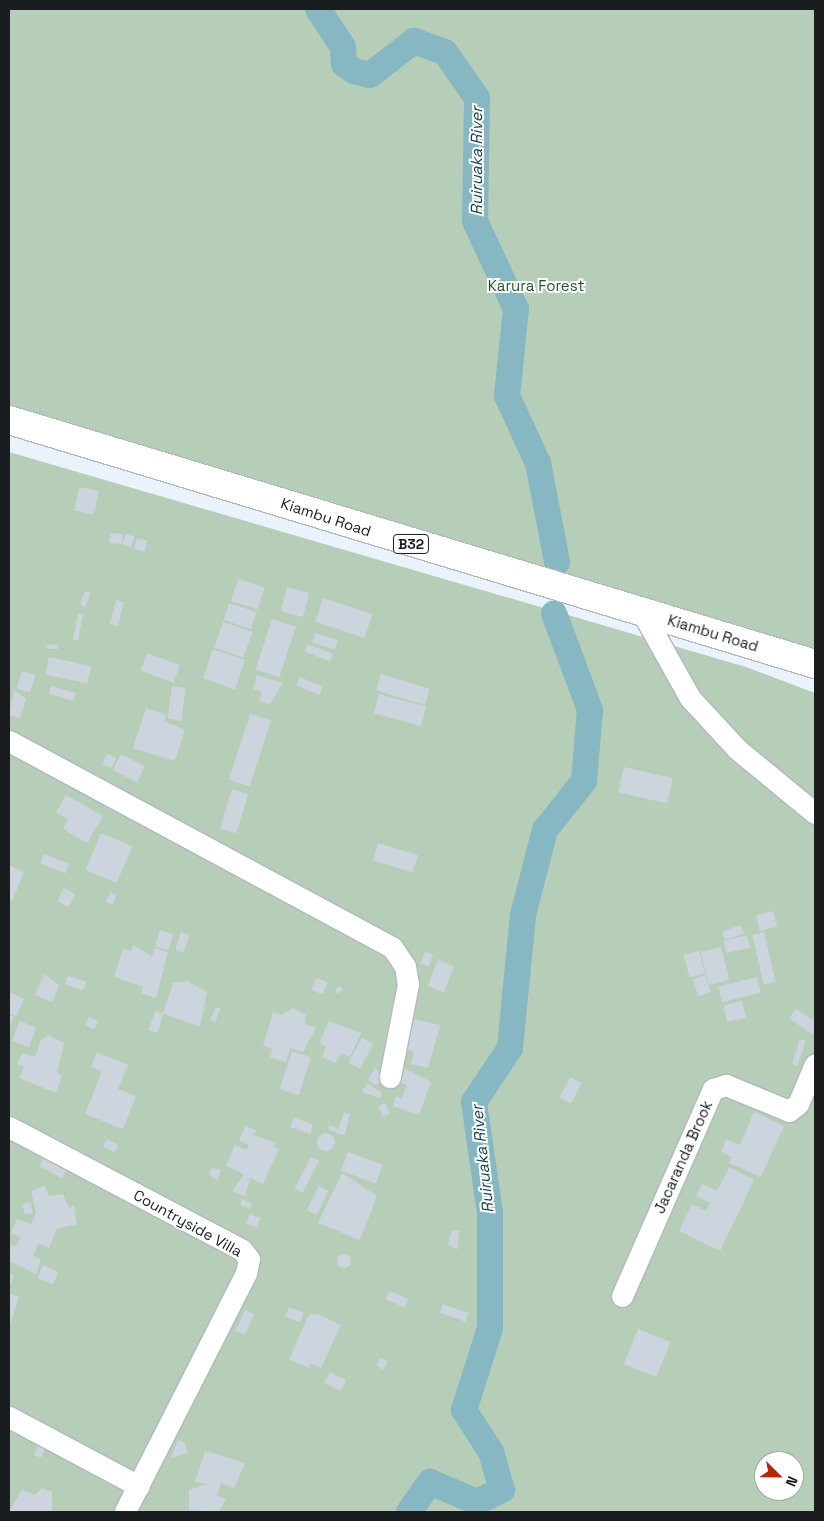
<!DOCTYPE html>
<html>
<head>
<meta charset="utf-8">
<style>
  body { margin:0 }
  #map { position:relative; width:824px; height:1521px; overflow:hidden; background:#eaf3fb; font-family:"Space Grotesk",sans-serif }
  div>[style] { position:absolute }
  .green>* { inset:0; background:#b6cdb7 }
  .river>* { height:26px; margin:-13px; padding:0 13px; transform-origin:13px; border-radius:13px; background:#86b7c3 }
  .building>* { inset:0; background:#ccd5dd; transform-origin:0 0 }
  .round { border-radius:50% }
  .roads { filter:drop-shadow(1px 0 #b0b8c0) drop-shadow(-1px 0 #b0b8c0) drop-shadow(0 1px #b0b8c0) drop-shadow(0 -1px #b0b8c0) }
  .minor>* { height:21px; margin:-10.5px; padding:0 10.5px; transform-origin:10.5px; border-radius:10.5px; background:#fff }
  .highway>* { height:28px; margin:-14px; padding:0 14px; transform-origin:14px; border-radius:14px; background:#fff }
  span { translate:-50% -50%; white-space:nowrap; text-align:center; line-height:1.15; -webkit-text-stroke:4px #fff; paint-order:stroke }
  .shield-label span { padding:1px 4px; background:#fff; border:1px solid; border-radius:4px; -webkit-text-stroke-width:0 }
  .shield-label { font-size:14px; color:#1a1d20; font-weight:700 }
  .park-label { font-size:15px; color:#235229 }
  .street-label { font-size:15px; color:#1a1d20 }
  .water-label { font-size:16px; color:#123f49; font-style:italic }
  .frame { position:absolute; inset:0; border:10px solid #1a1d20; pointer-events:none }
  .north { position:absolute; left:754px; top:1451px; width:50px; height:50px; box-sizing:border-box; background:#fff; border:1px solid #a3a5a6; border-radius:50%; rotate:113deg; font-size:14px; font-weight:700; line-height:20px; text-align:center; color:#1a1d20 }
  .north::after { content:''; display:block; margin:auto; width:18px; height:22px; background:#b3270a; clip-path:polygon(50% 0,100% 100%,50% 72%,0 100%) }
</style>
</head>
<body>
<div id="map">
  <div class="green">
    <i style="clip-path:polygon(9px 9px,815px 9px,815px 662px,9px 416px)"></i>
    <i style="clip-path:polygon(evenodd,9px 452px,746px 667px,815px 693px,815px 1512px,9px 1512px,9px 452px,764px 1461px,794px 1461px,794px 1491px,764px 1491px,764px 1461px)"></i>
  </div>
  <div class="river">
    <i style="left:318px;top:9px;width:45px;rotate:56.7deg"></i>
    <i style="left:343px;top:47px;width:17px;rotate:87deg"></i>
    <i style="left:344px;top:64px;width:12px;rotate:35deg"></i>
    <i style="left:354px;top:71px;width:16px;rotate:14deg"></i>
    <i style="left:370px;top:75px;width:56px;rotate:-37.7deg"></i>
    <i style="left:414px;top:41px;width:33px;rotate:20deg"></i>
    <i style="left:445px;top:52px;width:56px;rotate:55.2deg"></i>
    <i style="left:477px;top:98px;width:123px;rotate:90.9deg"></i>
    <i style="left:475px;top:221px;width:97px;rotate:65deg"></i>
    <i style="left:516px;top:309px;width:87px;rotate:95.9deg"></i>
    <i style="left:507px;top:396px;width:74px;rotate:65.2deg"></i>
    <i style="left:538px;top:463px;width:101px;rotate:79.1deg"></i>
    <i style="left:409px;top:1512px;width:37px;rotate:-55deg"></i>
    <i style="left:430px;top:1482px;width:51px;rotate:23.1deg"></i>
    <i style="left:477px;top:1502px;width:28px;rotate:-26deg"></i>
    <i style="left:502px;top:1490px;width:40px;rotate:-106deg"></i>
    <i style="left:491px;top:1452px;width:50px;rotate:-122.7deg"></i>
    <i style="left:464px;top:1410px;width:86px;rotate:-72.4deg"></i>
    <i style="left:490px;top:1328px;width:115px;rotate:-90deg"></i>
    <i style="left:490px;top:1213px;width:112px;rotate:-98.2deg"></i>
    <i style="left:474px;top:1102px;width:65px;rotate:-56.3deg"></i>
    <i style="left:510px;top:1048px;width:134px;rotate:-84.4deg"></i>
    <i style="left:523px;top:915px;width:88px;rotate:-75.5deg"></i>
    <i style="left:545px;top:830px;width:63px;rotate:-51.5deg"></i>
    <i style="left:584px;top:781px;width:71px;rotate:-85.2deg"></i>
    <i style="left:590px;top:710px;width:103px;rotate:-110.4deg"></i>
  </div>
  <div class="building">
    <i style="left:79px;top:487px;width:20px;height:24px;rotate:11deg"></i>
    <i style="left:110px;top:533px;width:13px;height:10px;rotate:4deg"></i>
    <i style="left:126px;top:534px;width:9px;height:11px;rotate:18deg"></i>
    <i style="left:137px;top:538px;width:11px;height:11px;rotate:15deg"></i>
    <i style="left:238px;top:579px;width:28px;height:23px;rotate:18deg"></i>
    <i style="left:287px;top:587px;width:23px;height:25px;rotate:15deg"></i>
    <i style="clip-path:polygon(85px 591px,91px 593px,85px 607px,80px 604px)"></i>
    <i style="left:323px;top:598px;width:52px;height:25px;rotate:18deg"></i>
    <i style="left:116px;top:600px;width:8px;height:25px;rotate:14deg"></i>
    <i style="left:229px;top:603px;width:29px;height:18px;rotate:18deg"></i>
    <i style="left:78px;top:614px;width:5px;height:26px;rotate:11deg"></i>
    <i style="left:272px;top:619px;width:25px;height:53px;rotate:18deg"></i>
    <i style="left:223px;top:622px;width:31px;height:27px;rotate:19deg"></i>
    <i style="left:315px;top:633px;width:24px;height:10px;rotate:17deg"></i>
    <i style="clip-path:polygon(58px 644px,58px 649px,47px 649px,47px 645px)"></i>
    <i style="left:308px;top:644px;width:27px;height:8px;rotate:22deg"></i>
    <i style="left:213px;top:649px;width:34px;height:31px;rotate:19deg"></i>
    <i style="left:147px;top:653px;width:35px;height:19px;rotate:20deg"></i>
    <i style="left:49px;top:657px;width:43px;height:18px;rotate:12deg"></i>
    <i style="left:22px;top:671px;width:14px;height:18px;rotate:17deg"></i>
    <i style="left:381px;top:674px;width:51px;height:17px;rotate:17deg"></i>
    <i style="clip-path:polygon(257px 675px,283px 683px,270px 704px,259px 701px,262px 692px,253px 689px)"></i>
    <i style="left:300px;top:677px;width:25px;height:9px;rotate:23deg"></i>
    <i style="left:51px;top:686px;width:26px;height:8px;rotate:16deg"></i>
    <i style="left:172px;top:686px;width:14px;height:33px;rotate:8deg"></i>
    <i style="clip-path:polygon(14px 690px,26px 699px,20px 718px,9px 715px)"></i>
    <i style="left:379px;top:694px;width:49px;height:20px;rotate:15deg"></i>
    <i style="clip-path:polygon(146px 708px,166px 715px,164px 721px,185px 730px,175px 761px,133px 748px)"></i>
    <i style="left:250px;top:714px;width:22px;height:69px;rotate:18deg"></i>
    <i style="left:107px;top:754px;width:10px;height:11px;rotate:24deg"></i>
    <i style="left:121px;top:754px;width:27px;height:18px;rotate:27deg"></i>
    <i style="left:624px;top:767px;width:50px;height:26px;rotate:13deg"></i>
    <i style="left:232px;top:789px;width:17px;height:41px;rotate:17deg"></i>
    <i style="clip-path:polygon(66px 795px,103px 816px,87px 843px,63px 829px,68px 819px,56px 812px)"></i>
    <i style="left:101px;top:833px;width:34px;height:40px;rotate:23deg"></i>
    <i style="left:378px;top:843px;width:42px;height:18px;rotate:17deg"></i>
    <i style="left:44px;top:854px;width:27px;height:10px;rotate:22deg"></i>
    <i style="clip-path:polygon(9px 865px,24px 872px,12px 901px,9px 899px)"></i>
    <i style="left:64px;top:888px;width:13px;height:15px;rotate:27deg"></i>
    <i style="clip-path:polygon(110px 892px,116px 894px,113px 905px,106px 902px)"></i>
    <i style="left:773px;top:911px;width:16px;height:18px;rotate:75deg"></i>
    <i style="left:741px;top:925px;width:9px;height:20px;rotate:72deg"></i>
    <i style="left:160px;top:930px;width:14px;height:17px;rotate:17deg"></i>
    <i style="left:181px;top:932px;width:9px;height:19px;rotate:18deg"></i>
    <i style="left:764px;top:932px;width:51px;height:12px;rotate:77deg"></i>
    <i style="left:747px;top:935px;width:13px;height:24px;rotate:77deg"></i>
    <i style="clip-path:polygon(133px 945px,152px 956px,155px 948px,168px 952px,156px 998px,141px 993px,143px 987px,114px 977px,123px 948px,131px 951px)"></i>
    <i style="left:721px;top:947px;width:34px;height:21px;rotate:76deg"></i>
    <i style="left:425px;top:951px;width:9px;height:13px;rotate:21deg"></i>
    <i style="left:699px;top:951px;width:23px;height:16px;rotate:75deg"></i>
    <i style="left:438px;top:960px;width:17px;height:28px;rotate:21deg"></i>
    <i style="clip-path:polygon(44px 974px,59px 985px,52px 1002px,35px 995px)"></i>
    <i style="left:705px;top:975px;width:18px;height:13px;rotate:71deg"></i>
    <i style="left:68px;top:976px;width:19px;height:9px;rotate:18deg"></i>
    <i style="left:757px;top:977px;width:16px;height:40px;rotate:76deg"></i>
    <i style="left:316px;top:978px;width:12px;height:13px;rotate:20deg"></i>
    <i style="clip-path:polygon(187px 981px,207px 992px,200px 1027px,163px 1013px,173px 983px)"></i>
    <i style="clip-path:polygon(341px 986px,343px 990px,337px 994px,335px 989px)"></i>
    <i style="clip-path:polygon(9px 992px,24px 999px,16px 1016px,9px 1013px)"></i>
    <i style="left:742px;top:1001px;width:17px;height:19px;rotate:77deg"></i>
    <i style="clip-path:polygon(216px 1007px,220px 1009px,215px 1022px,210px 1020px)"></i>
    <i style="clip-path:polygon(293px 1008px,306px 1015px,305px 1024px,316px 1028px,303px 1052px,290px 1048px,286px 1062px,270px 1057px,272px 1049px,263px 1046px,273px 1012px,281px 1015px)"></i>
    <i style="clip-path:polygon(796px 1009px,815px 1022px,813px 1035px,789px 1018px)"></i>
    <i style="left:155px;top:1011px;width:9px;height:20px;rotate:18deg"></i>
    <i style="clip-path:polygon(9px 1015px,14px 1017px,9px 1028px)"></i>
    <i style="left:89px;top:1017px;width:10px;height:9px;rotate:24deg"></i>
    <i style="clip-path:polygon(413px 1019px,440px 1025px,428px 1068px,411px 1064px,414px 1051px,406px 1049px)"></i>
    <i style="left:20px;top:1021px;width:18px;height:21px;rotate:22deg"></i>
    <i style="clip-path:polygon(329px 1021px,361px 1033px,350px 1057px,341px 1053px,336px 1063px,322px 1057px,326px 1047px,319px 1043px)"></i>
    <i style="clip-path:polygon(48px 1035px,64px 1043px,57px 1073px,62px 1076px,56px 1093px,19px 1078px,24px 1067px,17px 1063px,22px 1053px,35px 1057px,41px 1040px)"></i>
    <i style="left:362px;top:1038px;width:13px;height:28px;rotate:29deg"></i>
    <i style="left:800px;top:1039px;width:6px;height:26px;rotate:18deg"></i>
    <i style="left:292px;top:1051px;width:20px;height:40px;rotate:18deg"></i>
    <i style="clip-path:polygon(97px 1052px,128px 1065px,118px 1089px,136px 1096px,123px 1129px,85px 1114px,102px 1071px,91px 1067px)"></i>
    <i style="clip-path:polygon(375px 1067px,382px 1077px,377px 1086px,368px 1080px)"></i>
    <i style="clip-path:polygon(404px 1068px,431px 1082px,419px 1115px,393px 1106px,396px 1096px,402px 1098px,407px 1085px,398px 1082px)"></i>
    <i style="left:570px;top:1077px;width:13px;height:23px;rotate:27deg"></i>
    <i style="clip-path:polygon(367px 1083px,382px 1093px,380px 1098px,362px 1092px)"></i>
    <i style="clip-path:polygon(385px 1103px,390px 1113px,384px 1117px,378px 1107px)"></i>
    <i style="clip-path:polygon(351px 1108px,345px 1135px,337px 1133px,344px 1112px,349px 1114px)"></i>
    <i style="clip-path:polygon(754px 1112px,784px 1126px,761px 1177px,729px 1163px,732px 1157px,721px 1152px,726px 1139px,740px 1145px)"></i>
    <i style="clip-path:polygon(294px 1117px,313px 1125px,310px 1134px,290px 1127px)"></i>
    <i style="clip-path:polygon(329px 1125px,338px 1128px,337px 1133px,328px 1129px)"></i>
    <i style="clip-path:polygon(246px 1126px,256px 1130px,253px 1135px,276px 1143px,274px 1147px,279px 1149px,263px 1184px,250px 1178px,245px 1197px,232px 1191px,244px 1174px,226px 1166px,235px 1145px,246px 1150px,249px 1145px,239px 1140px)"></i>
    <i class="round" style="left:317px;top:1133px;width:18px;height:18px"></i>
    <i style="left:107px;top:1139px;width:13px;height:8px;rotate:29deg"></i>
    <i style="left:48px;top:1150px;width:25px;height:19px;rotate:26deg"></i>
    <i style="left:348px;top:1152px;width:37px;height:20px;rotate:20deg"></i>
    <i style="left:311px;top:1157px;width:9px;height:36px;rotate:27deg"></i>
    <i style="clip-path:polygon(212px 1167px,221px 1170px,217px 1181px,209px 1174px)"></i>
    <i style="clip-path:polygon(729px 1167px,754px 1180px,720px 1251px,679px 1231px,692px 1204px,706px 1211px,710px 1203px,696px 1196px,702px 1184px,717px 1191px)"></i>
    <i style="clip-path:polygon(342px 1173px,377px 1196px,360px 1240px,318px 1223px)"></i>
    <i style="clip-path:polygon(45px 1186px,49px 1196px,63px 1194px,69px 1208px,74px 1206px,77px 1224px,57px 1229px,49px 1248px,38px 1243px,33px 1256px,41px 1260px,36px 1274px,9px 1261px,9px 1246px,17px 1245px,20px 1238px,11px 1233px,17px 1219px,31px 1224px,36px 1213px,31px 1191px)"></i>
    <i style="left:319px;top:1186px;width:11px;height:27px;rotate:27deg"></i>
    <i style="clip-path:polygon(242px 1199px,252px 1204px,250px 1209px,240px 1205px)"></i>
    <i style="left:30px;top:1202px;width:11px;height:8px;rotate:75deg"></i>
    <i style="left:250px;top:1214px;width:11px;height:10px;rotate:22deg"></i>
    <i style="clip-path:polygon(452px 1230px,459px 1231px,457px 1250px,448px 1244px)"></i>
    <i class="round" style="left:337px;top:1254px;width:14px;height:14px"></i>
    <i style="left:43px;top:1265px;width:17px;height:14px;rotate:24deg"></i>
    <i style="clip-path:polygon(9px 1274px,14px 1276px,9px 1288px)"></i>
    <i style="left:389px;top:1291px;width:21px;height:9px;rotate:23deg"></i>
    <i style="clip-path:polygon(9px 1293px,19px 1297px,9px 1328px)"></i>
    <i style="left:443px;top:1304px;width:27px;height:9px;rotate:20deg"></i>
    <i style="left:289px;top:1307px;width:16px;height:10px;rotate:22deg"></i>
    <i style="left:245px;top:1310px;width:10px;height:23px;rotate:24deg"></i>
    <i style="clip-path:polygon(317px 1314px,341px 1325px,321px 1368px,310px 1363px,309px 1368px,289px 1359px,309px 1315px)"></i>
    <i style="left:638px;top:1329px;width:35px;height:38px;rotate:22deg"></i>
    <i style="left:380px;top:1358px;width:8px;height:9px;rotate:23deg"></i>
    <i style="left:330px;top:1372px;width:18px;height:12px;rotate:27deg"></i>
    <i style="left:40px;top:1440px;width:8px;height:16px;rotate:23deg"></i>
    <i style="clip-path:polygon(178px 1440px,185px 1443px,187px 1453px,171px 1458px)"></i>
    <i style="clip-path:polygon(205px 1451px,245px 1463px,234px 1488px,221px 1483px,217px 1495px,226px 1499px,219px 1512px,189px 1510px,189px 1490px,207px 1484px,195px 1482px)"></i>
    <i style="clip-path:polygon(42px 1488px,52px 1492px,52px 1512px,9px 1512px,22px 1490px,35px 1495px)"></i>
  </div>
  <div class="roads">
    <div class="minor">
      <i style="left:642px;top:612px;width:98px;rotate:60.8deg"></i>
      <i style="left:690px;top:698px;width:69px;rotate:47.3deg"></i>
      <i style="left:737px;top:749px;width:101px;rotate:39.4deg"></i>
      <i style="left:9px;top:741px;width:435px;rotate:28.3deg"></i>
      <i style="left:392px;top:947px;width:23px;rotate:56deg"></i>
      <i style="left:405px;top:966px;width:18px;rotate:81deg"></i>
      <i style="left:408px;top:984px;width:95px;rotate:101deg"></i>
      <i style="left:9px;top:1127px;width:263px;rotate:27.8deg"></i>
      <i style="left:242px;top:1250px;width:11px;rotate:52deg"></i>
      <i style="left:249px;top:1259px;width:14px;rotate:102deg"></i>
      <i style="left:246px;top:1273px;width:268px;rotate:116.9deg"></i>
      <i style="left:622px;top:1296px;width:226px;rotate:-66.3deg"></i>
      <i style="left:713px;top:1089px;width:14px;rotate:-17deg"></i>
      <i style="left:726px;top:1085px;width:68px;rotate:22.4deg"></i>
      <i style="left:789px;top:1111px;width:11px;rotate:-38deg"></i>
      <i style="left:798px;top:1104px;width:43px;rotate:-67deg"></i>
      <i style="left:9px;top:1417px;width:147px;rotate:28deg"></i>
    </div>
    <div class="highway">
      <i style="left:9px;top:420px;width:842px;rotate:16.84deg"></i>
    </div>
  </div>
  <div class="shield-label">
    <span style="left:411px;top:544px">B32</span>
  </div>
  <div class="park-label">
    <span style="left:536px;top:286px">Karura Forest</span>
  </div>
  <div class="street-label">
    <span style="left:326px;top:517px;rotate:18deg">Kiambu Road</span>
    <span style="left:713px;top:633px;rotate:17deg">Kiambu Road</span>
    <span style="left:683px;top:1157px;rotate:-66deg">Jacaranda Brook</span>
    <span style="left:188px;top:1223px;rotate:29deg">Countryside Villa</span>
  </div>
  <div class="water-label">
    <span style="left:477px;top:161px;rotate:-90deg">Ruiruaka River</span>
    <span style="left:483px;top:1159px;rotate:-96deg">Ruiruaka River</span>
  </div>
  <div class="frame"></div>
  <div class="north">N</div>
</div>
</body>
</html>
